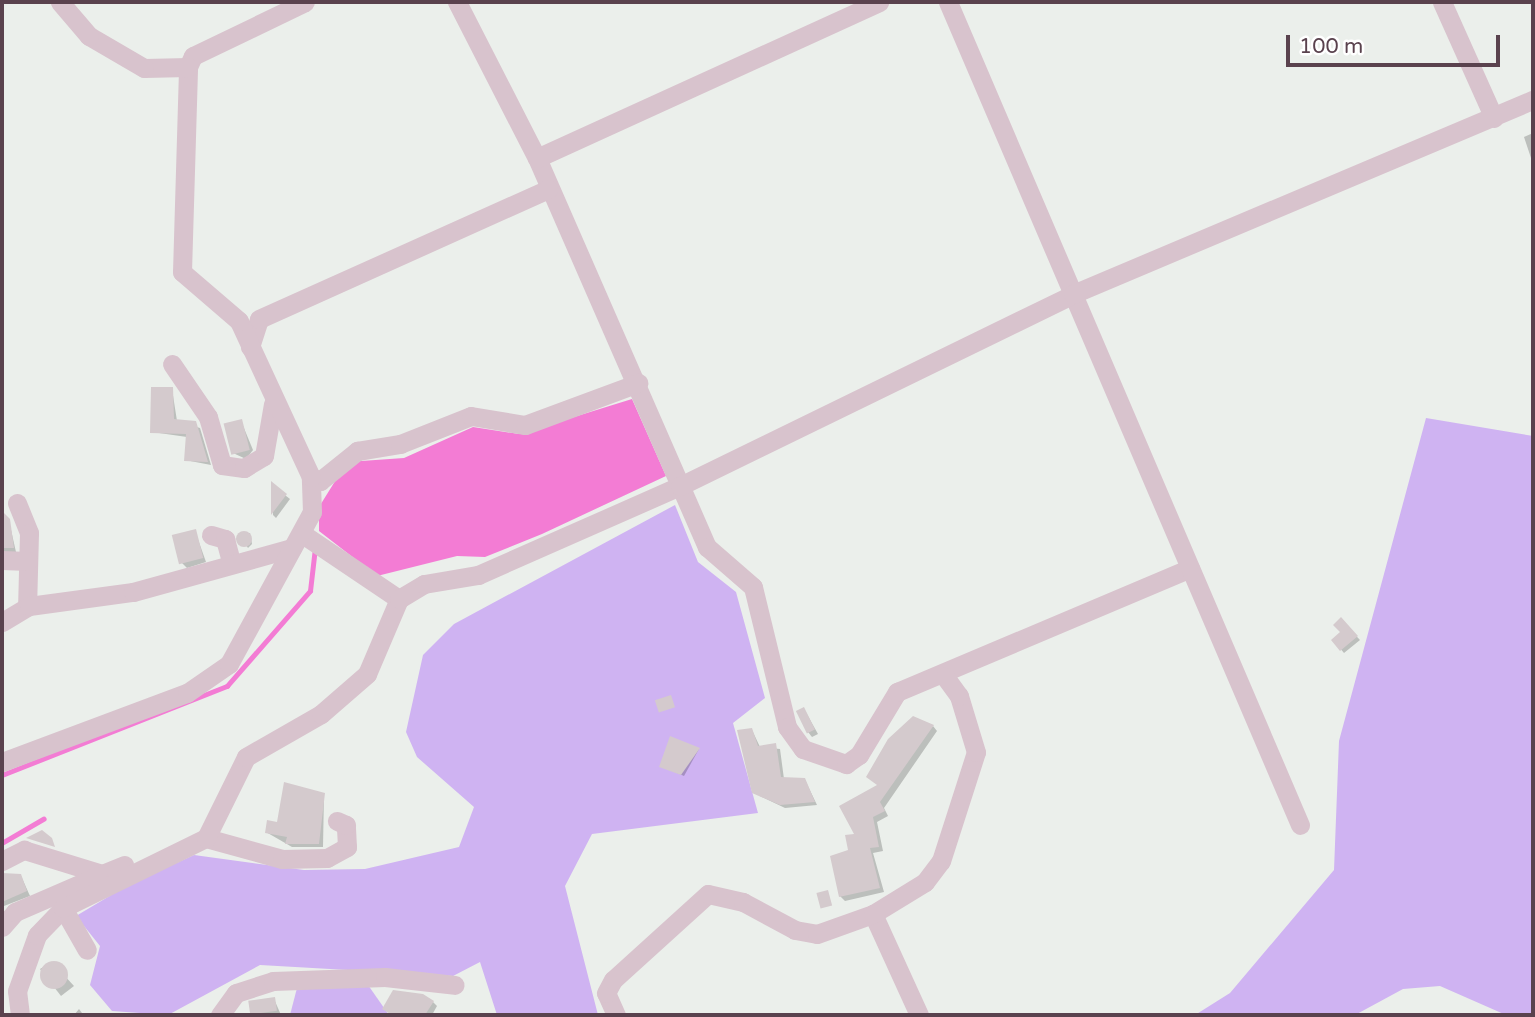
<!DOCTYPE html>
<html>
<head>
<meta charset="utf-8">
<style>
  body { margin:0 }
  #map { position:relative; width:1535px; height:1017px; overflow:hidden; background:#ebefeb; font-family:"Varela Round",sans-serif }
  div>[style] { position:absolute }
  .green>* { inset:0; background:#cfb3f2 }
  .water>* { inset:0; background:#f37cd4 }
  .shadow>* { inset:0; background:#0003 }
  .stream>* { height:4.5px; margin:-2.25px; padding:0 2.25px; transform-origin:2.25px; border-radius:2.25px; background:#f37cd4 }
  .building>* { inset:0; background:#d4cacd; transform-origin:0 0 }
  .round { border-radius:50% }
  .minor>* { height:19px; margin:-9.5px; padding:0 9.5px; transform-origin:9.5px; border-radius:9.5px; background:#d8c3cd }
  span { translate:-50% -50%; white-space:nowrap; text-align:center; line-height:1.15; -webkit-text-stroke:7px #fff; paint-order:stroke }
  .frame { position:absolute; inset:0; border:4px solid #5a424e; pointer-events:none }
  .scale { position:absolute; left:1286px; top:35px; width:214px; height:32px; box-sizing:border-box; border:4px solid #5a424e; border-top:0; padding-left:9px; font-size:21px; line-height:24px; white-space:nowrap; color:#5a424e; -webkit-text-stroke:5px #fff; paint-order:stroke }
</style>
</head>
<body>
<div id="map">
  <div class="green">
    <i style="clip-path:polygon(1426px 418px,1533px 436px,1533px 1015px,1506px 1015px,1440px 986px,1403px 989px,1355px 1015px,1195px 1015px,1230px 993px,1334px 870px,1339px 741px)"></i>
    <i style="clip-path:polygon(675px 505px,698px 562px,736px 592px,765px 698px,733px 723px,758px 813px,592px 834px,565px 886px,598px 1015px,497px 1015px,480px 962px,453px 976px,260px 965px,168px 1015px,112px 1011px,90px 985px,100px 946px,76px 916px,128px 885px,194px 855px,304px 870px,365px 869px,459px 847px,474px 807px,417px 757px,406px 732px,423px 655px,454px 624px)"></i>
    <i style="clip-path:polygon(368px 985px,389px 1015px,290px 1015px,297px 988px)"></i>
  </div>
  <div class="water">
    <i style="clip-path:polygon(632px 399px,666px 476px,542px 534px,485px 557px,457px 556px,377px 576px,319px 531px,319px 507px,347px 462px,404px 458px,473px 427px,519px 434px)"></i>
  </div>
  <div class="shadow">
    <i style="clip-path:polygon(1533px 133px,1533px 164px,1524px 137px)"></i>
    <i style="clip-path:polygon(172px 389px,177px 421px,200px 428px,211px 465px,185px 460px,187px 437px,152px 432px)"></i>
    <i style="clip-path:polygon(241px 421px,253px 450px,246px 459px,233px 453px)"></i>
    <i style="clip-path:polygon(272px 485px,290px 499px,276px 518px,273px 515px)"></i>
    <i style="clip-path:polygon(11px 530px,16px 552px,2px 557px,2px 531px)"></i>
    <i style="clip-path:polygon(195px 531px,206px 562px,187px 568px,182px 563px)"></i>
    <i style="clip-path:polygon(250px 533px,252px 544px,248px 548px,238px 534px)"></i>
    <i style="clip-path:polygon(1341px 620px,1360px 640px,1344px 653px,1333px 640px,1342px 632px)"></i>
    <i style="clip-path:polygon(804px 709px,818px 734px,812px 737px,808px 732px)"></i>
    <i style="clip-path:polygon(933px 726px,937px 731px,884px 808px,888px 816px,877px 822px,883px 851px,873px 853px,884px 892px,845px 901px,840px 896px,850px 851px,879px 786px)"></i>
    <i style="clip-path:polygon(752px 730px,760px 747px,780px 749px,784px 779px,805px 780px,817px 805px,785px 808px,760px 796px)"></i>
    <i style="clip-path:polygon(699px 749px,684px 776px,661px 766px)"></i>
    <i style="clip-path:polygon(324px 794px,323px 847px,292px 847px,266px 832px)"></i>
    <i style="clip-path:polygon(21px 876px,30px 896px,4px 906px,2px 878px)"></i>
    <i style="clip-path:polygon(52px 962px,74px 986px,61px 996px,40px 969px)"></i>
    <i style="clip-path:polygon(393px 992px,433px 1002px,437px 1006px,432px 1015px,393px 1015px)"></i>
    <i style="clip-path:polygon(274px 999px,281px 1015px,252px 1014px)"></i>
    <i style="clip-path:polygon(79px 1009px,82px 1013px,84px 1015px,74px 1015px)"></i>
  </div>
  <div class="stream">
    <i style="left:2px;top:775px;width:242px;rotate:-21.6deg"></i>
    <i style="left:227px;top:686px;width:126px;rotate:-48.9deg"></i>
    <i style="left:310px;top:591px;width:43px;rotate:-83.4deg"></i>
    <i style="left:2px;top:843px;width:48px;rotate:-30.3deg"></i>
  </div>
  <div class="building">
    <i style="clip-path:polygon(151px 387px,173px 387px,174px 419px,196px 421px,208px 462px,184px 461px,186px 434px,150px 433px)"></i>
    <i style="left:242px;top:419px;width:32px;height:19px;rotate:76deg"></i>
    <i style="clip-path:polygon(271px 481px,287px 494px,271px 515px)"></i>
    <i style="clip-path:polygon(2px 511px,10px 519px,14px 548px,2px 548px)"></i>
    <i style="left:196px;top:529px;width:30px;height:25px;rotate:76deg"></i>
    <i class="round" style="left:236px;top:531px;width:16px;height:16px"></i>
    <i style="clip-path:polygon(1341px 617px,1358px 636px,1340px 651px,1331px 640px,1340px 632px,1333px 625px)"></i>
    <i style="left:671px;top:695px;width:13px;height:17px;rotate:72deg"></i>
    <i style="left:804px;top:707px;width:25px;height:9px;rotate:64deg"></i>
    <i style="clip-path:polygon(913px 716px,934px 725px,880px 802px,885px 811px,873px 817px,879px 847px,870px 848px,880px 888px,839px 897px,830px 856px,848px 850px,845px 835px,854px 834px,839px 806px,877px 785px,866px 777px,888px 739px)"></i>
    <i style="clip-path:polygon(752px 728px,758px 746px,776px 743px,781px 777px,805px 778px,815px 802px,780px 805px,752px 793px,737px 730px)"></i>
    <i style="clip-path:polygon(670px 736px,700px 748px,681px 775px,659px 767px)"></i>
    <i style="clip-path:polygon(284px 782px,325px 793px,319px 844px,285px 844px,287px 837px,265px 833px,267px 820px,277px 822px)"></i>
    <i style="clip-path:polygon(42px 830px,52px 838px,55px 847px,26px 838px)"></i>
    <i style="clip-path:polygon(2px 873px,21px 874px,27px 891px,2px 902px)"></i>
    <i style="left:828px;top:890px;width:16px;height:12px;rotate:75deg"></i>
    <i class="round" style="left:40px;top:961px;width:28px;height:28px"></i>
    <i style="clip-path:polygon(393px 990px,423px 994px,434px 1001px,425px 1015px,392px 1015px,382px 1009px)"></i>
    <i style="left:275px;top:997px;width:14px;height:27px;rotate:82deg"></i>
  </div>
  <div class="minor">
    <i style="left:457px;top:2px;width:175px;rotate:62.9deg"></i>
    <i style="left:537px;top:158px;width:425px;rotate:66.4deg"></i>
    <i style="left:707px;top:547px;width:61px;rotate:41deg"></i>
    <i style="left:753px;top:587px;width:144px;rotate:76.3deg"></i>
    <i style="left:787px;top:727px;width:27px;rotate:54deg"></i>
    <i style="left:803px;top:749px;width:46px;rotate:19.2deg"></i>
    <i style="left:846px;top:764px;width:16px;rotate:-35deg"></i>
    <i style="left:859px;top:755px;width:74px;rotate:-58.9deg"></i>
    <i style="left:897px;top:692px;width:318px;rotate:-22.9deg"></i>
    <i style="left:948px;top:2px;width:895px;rotate:66.84deg"></i>
    <i style="left:1442px;top:2px;width:127px;rotate:65.9deg"></i>
    <i style="left:188px;top:67px;width:12px;rotate:-66deg"></i>
    <i style="left:193px;top:56px;width:124px;rotate:-25.7deg"></i>
    <i style="left:537px;top:158px;width:376px;rotate:-24.5deg"></i>
    <i style="left:250px;top:347px;width:29px;rotate:-72deg"></i>
    <i style="left:259px;top:319px;width:317px;rotate:-24.2deg"></i>
    <i style="left:172px;top:364px;width:64px;rotate:55.8deg"></i>
    <i style="left:208px;top:417px;width:50px;rotate:73.7deg"></i>
    <i style="left:222px;top:465px;width:22px;rotate:8deg"></i>
    <i style="left:244px;top:468px;width:23px;rotate:-31deg"></i>
    <i style="left:264px;top:456px;width:53px;rotate:-80.2deg"></i>
    <i style="left:311px;top:477px;width:10px;rotate:24deg"></i>
    <i style="left:320px;top:481px;width:48px;rotate:-39deg"></i>
    <i style="left:357px;top:451px;width:44px;rotate:-9.2deg"></i>
    <i style="left:400px;top:444px;width:76px;rotate:-21.5deg"></i>
    <i style="left:471px;top:416px;width:55px;rotate:9.5deg"></i>
    <i style="left:525px;top:425px;width:121px;rotate:-20.4deg"></i>
    <i style="left:17px;top:503px;width:32px;rotate:68deg"></i>
    <i style="left:29px;top:533px;width:74px;rotate:91.5deg"></i>
    <i style="left:211px;top:535px;width:15px;rotate:16deg"></i>
    <i style="left:225px;top:539px;width:23px;rotate:75deg"></i>
    <i style="left:304px;top:535px;width:115px;rotate:34deg"></i>
    <i style="left:2px;top:560px;width:26px;rotate:2deg"></i>
    <i style="left:2px;top:622px;width:31px;rotate:-31deg"></i>
    <i style="left:29px;top:606px;width:105px;rotate:-7.7deg"></i>
    <i style="left:133px;top:592px;width:165px;rotate:-15.5deg"></i>
    <i style="left:2px;top:762px;width:197px;rotate:-20.5deg"></i>
    <i style="left:187px;top:693px;width:51px;rotate:-34.6deg"></i>
    <i style="left:229px;top:664px;width:173px;rotate:-61.4deg"></i>
    <i style="left:312px;top:512px;width:35px;rotate:-92deg"></i>
    <i style="left:311px;top:477px;width:172px;rotate:-114.8deg"></i>
    <i style="left:239px;top:321px;width:75px;rotate:-139.3deg"></i>
    <i style="left:182px;top:272px;width:205px;rotate:-88.3deg"></i>
    <i style="left:188px;top:67px;width:44px;rotate:178.7deg"></i>
    <i style="left:144px;top:68px;width:64px;rotate:-149.8deg"></i>
    <i style="left:89px;top:36px;width:45px;rotate:-130.5deg"></i>
    <i style="left:206px;top:838px;width:79px;rotate:15.4deg"></i>
    <i style="left:282px;top:859px;width:45px;rotate:-1.3deg"></i>
    <i style="left:327px;top:858px;width:23px;rotate:-29deg"></i>
    <i style="left:347px;top:847px;width:22px;rotate:-93deg"></i>
    <i style="left:346px;top:825px;width:10px;rotate:-156deg"></i>
    <i style="left:2px;top:861px;width:25px;rotate:-27deg"></i>
    <i style="left:24px;top:850px;width:82px;rotate:17.1deg"></i>
    <i style="left:102px;top:874px;width:24px;rotate:-22deg"></i>
    <i style="left:63px;top:908px;width:48px;rotate:60.3deg"></i>
    <i style="left:873px;top:914px;width:111px;rotate:65.5deg"></i>
    <i style="left:2px;top:927px;width:20px;rotate:-49deg"></i>
    <i style="left:15px;top:912px;width:90px;rotate:-23.4deg"></i>
    <i style="left:20px;top:1015px;width:24px;rotate:-97deg"></i>
    <i style="left:17px;top:991px;width:59px;rotate:-70.3deg"></i>
    <i style="left:37px;top:935px;width:37px;rotate:-46deg"></i>
    <i style="left:63px;top:908px;width:159px;rotate:-26.1deg"></i>
    <i style="left:206px;top:838px;width:90px;rotate:-63.7deg"></i>
    <i style="left:246px;top:757px;width:86px;rotate:-29.8deg"></i>
    <i style="left:321px;top:714px;width:61px;rotate:-41deg"></i>
    <i style="left:367px;top:674px;width:82px;rotate:-66.9deg"></i>
    <i style="left:399px;top:599px;width:29px;rotate:-31deg"></i>
    <i style="left:424px;top:584px;width:55px;rotate:-9.5deg"></i>
    <i style="left:478px;top:575px;width:221px;rotate:-23.8deg"></i>
    <i style="left:680px;top:486px;width:437px;rotate:-26deg"></i>
    <i style="left:1073px;top:294px;width:499px;rotate:-22.9deg"></i>
    <i style="left:220px;top:1015px;width:27px;rotate:-54deg"></i>
    <i style="left:236px;top:993px;width:39px;rotate:-18deg"></i>
    <i style="left:273px;top:981px;width:112px;rotate:-2deg"></i>
    <i style="left:385px;top:977px;width:70px;rotate:6.5deg"></i>
    <i style="left:616px;top:1015px;width:24px;rotate:-114deg"></i>
    <i style="left:606px;top:993px;width:15px;rotate:-62deg"></i>
    <i style="left:613px;top:980px;width:128px;rotate:-42.2deg"></i>
    <i style="left:708px;top:894px;width:36px;rotate:13deg"></i>
    <i style="left:743px;top:902px;width:59px;rotate:28.3deg"></i>
    <i style="left:795px;top:930px;width:22px;rotate:10deg"></i>
    <i style="left:817px;top:934px;width:59px;rotate:-19.7deg"></i>
    <i style="left:873px;top:914px;width:61px;rotate:-31.6deg"></i>
    <i style="left:925px;top:882px;width:26px;rotate:-53deg"></i>
    <i style="left:941px;top:861px;width:114px;rotate:-72.2deg"></i>
    <i style="left:976px;top:752px;width:59px;rotate:-106.9deg"></i>
    <i style="left:959px;top:696px;width:24px;rotate:-126deg"></i>
  </div>
  <div class="frame"></div>
  <div class="scale">100 m</div>
</div>
</body>
</html>
